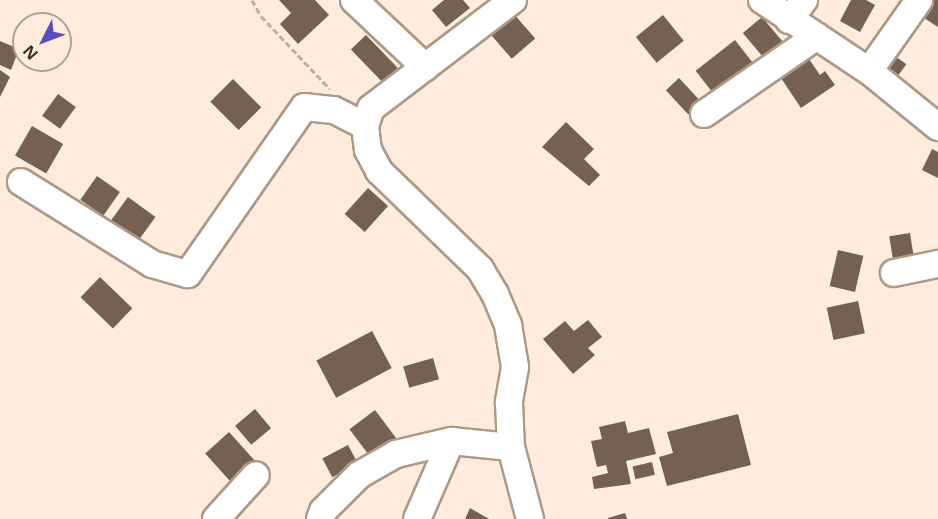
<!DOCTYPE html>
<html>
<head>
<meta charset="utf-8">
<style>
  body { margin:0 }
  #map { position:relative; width:938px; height:519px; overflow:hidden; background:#ffecdd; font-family:"Open Sans",sans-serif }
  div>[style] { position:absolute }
  .building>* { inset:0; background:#756151; transform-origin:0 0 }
  .path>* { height:3px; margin-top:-1.5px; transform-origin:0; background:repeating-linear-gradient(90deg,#bdaea1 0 6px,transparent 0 9px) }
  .roads { filter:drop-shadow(2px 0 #ae9987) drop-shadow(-2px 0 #ae9987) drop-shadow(0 2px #ae9987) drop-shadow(0 -2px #ae9987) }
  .minor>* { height:26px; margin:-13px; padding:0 13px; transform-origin:13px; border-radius:13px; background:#fff }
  span { translate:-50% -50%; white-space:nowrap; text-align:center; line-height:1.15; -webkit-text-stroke:6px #ffecdd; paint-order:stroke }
  .north { position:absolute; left:12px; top:12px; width:60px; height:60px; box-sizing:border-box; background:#ffecdd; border:2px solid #b0a195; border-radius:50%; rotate:228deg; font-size:16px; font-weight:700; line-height:24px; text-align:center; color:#393029 }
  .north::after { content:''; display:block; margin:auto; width:21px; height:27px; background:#544ec5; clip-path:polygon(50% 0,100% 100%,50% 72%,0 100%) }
</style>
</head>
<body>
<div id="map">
  <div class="building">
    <i style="clip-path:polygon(279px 0,315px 0,329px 15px,298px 44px,280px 24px,291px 13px)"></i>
    <i style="clip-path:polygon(444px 0,463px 0,470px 8px,446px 27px,432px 10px)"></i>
    <i style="clip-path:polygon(851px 0,866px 0,875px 5px,860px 32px,840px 21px)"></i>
    <i style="clip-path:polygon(931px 0,938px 0,938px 27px,921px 16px)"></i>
    <i style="left:507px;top:6px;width:43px;height:31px;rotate:49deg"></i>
    <i style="left:663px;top:15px;width:33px;height:35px;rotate:51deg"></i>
    <i style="left:762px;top:17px;width:35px;height:25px;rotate:50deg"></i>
    <i style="left:366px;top:35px;width:50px;height:21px;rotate:46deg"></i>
    <i style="left:735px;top:40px;width:33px;height:50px;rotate:52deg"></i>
    <i style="clip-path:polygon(0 41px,19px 49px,11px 70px,0 65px)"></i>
    <i style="left:891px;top:53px;width:19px;height:20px;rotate:36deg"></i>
    <i style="clip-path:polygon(807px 56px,820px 75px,825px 71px,835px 85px,801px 108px,779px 75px)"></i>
    <i style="clip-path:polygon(0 70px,10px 77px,0 97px)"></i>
    <i style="left:679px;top:78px;width:33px;height:18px;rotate:47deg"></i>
    <i style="left:233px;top:79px;width:40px;height:32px;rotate:45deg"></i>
    <i style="left:58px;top:94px;width:22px;height:27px;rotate:36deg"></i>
    <i style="clip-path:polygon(566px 122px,594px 149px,584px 159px,600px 175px,589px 186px,542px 147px)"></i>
    <i style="left:32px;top:126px;width:36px;height:34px;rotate:30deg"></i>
    <i style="clip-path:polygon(932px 149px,938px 152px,938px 178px,922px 170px)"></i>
    <i style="left:97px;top:176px;width:28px;height:29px;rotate:35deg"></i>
    <i style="left:368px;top:188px;width:27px;height:35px;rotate:42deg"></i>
    <i style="left:128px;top:197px;width:34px;height:30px;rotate:36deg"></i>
    <i style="left:910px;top:233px;width:26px;height:21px;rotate:81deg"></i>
    <i style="left:838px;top:250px;width:26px;height:37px;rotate:13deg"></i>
    <i style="left:100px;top:277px;width:45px;height:28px;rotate:44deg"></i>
    <i style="left:858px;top:301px;width:33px;height:32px;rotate:78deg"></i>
    <i style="clip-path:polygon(588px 320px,602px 337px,588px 348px,595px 355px,573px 374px,543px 339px,565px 321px,574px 331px)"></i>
    <i style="left:372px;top:331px;width:42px;height:63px;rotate:62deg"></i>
    <i style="left:433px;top:358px;width:22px;height:31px;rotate:74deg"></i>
    <i style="left:255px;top:409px;width:25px;height:26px;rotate:50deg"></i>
    <i style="left:375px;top:410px;width:36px;height:32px;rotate:53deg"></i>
    <i style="clip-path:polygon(738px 414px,751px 465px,667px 486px,659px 457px,673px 453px,667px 432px)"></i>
    <i style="clip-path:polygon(625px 421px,628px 433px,649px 428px,656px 454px,626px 461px,631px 484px,594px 489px,592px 477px,608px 473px,606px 465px,597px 467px,591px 441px,602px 439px,599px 427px)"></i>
    <i style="left:229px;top:432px;width:40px;height:32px;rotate:48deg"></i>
    <i style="left:348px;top:445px;width:21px;height:29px;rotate:62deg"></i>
    <i style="left:652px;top:462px;width:13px;height:20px;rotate:77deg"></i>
    <i style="clip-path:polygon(470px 508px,489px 519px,465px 519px)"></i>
    <i style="clip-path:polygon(625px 513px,627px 519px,608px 519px,608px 518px)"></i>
  </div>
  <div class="path">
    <i style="left:252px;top:0;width:18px;rotate:61deg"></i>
    <i style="left:261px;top:16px;width:100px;rotate:46.6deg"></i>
  </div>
  <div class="roads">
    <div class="minor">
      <i style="left:354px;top:0;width:98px;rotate:43.3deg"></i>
      <i style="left:513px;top:0;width:178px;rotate:142.7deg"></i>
      <i style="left:371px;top:108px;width:19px;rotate:108deg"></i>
      <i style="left:365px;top:126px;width:24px;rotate:83deg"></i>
      <i style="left:368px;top:150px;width:24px;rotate:62deg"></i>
      <i style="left:379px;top:171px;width:141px;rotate:44.1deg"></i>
      <i style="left:480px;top:269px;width:29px;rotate:59deg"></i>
      <i style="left:495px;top:294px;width:34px;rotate:67deg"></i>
      <i style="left:508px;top:325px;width:43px;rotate:80.5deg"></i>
      <i style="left:515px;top:367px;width:36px;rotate:100deg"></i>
      <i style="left:509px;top:402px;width:45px;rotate:87.5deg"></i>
      <i style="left:511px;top:447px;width:74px;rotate:75.2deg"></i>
      <i style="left:762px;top:0;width:128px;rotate:33.6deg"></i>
      <i style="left:869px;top:71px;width:89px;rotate:39.1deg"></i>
      <i style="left:789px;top:20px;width:25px;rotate:-53deg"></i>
      <i style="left:869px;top:71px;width:87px;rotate:-54.8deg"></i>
      <i style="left:704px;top:114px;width:137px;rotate:-34.6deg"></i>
      <i style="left:21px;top:182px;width:155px;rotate:32deg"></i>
      <i style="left:152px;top:264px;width:37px;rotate:16deg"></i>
      <i style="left:188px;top:274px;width:203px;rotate:-55.2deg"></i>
      <i style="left:304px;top:107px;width:30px;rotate:6deg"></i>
      <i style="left:334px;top:110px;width:35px;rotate:27deg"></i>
      <i style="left:894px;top:273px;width:45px;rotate:-11.6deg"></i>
      <i style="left:216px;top:519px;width:59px;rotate:-47.7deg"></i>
      <i style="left:320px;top:519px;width:9px;rotate:-69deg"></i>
      <i style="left:323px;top:511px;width:51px;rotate:-45deg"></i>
      <i style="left:359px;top:475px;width:43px;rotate:-29.6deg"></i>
      <i style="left:396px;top:454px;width:57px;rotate:-13.3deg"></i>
      <i style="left:417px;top:519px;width:85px;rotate:-66.4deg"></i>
      <i style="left:451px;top:441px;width:60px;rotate:5.7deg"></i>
    </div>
  </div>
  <div class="north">N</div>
</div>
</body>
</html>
